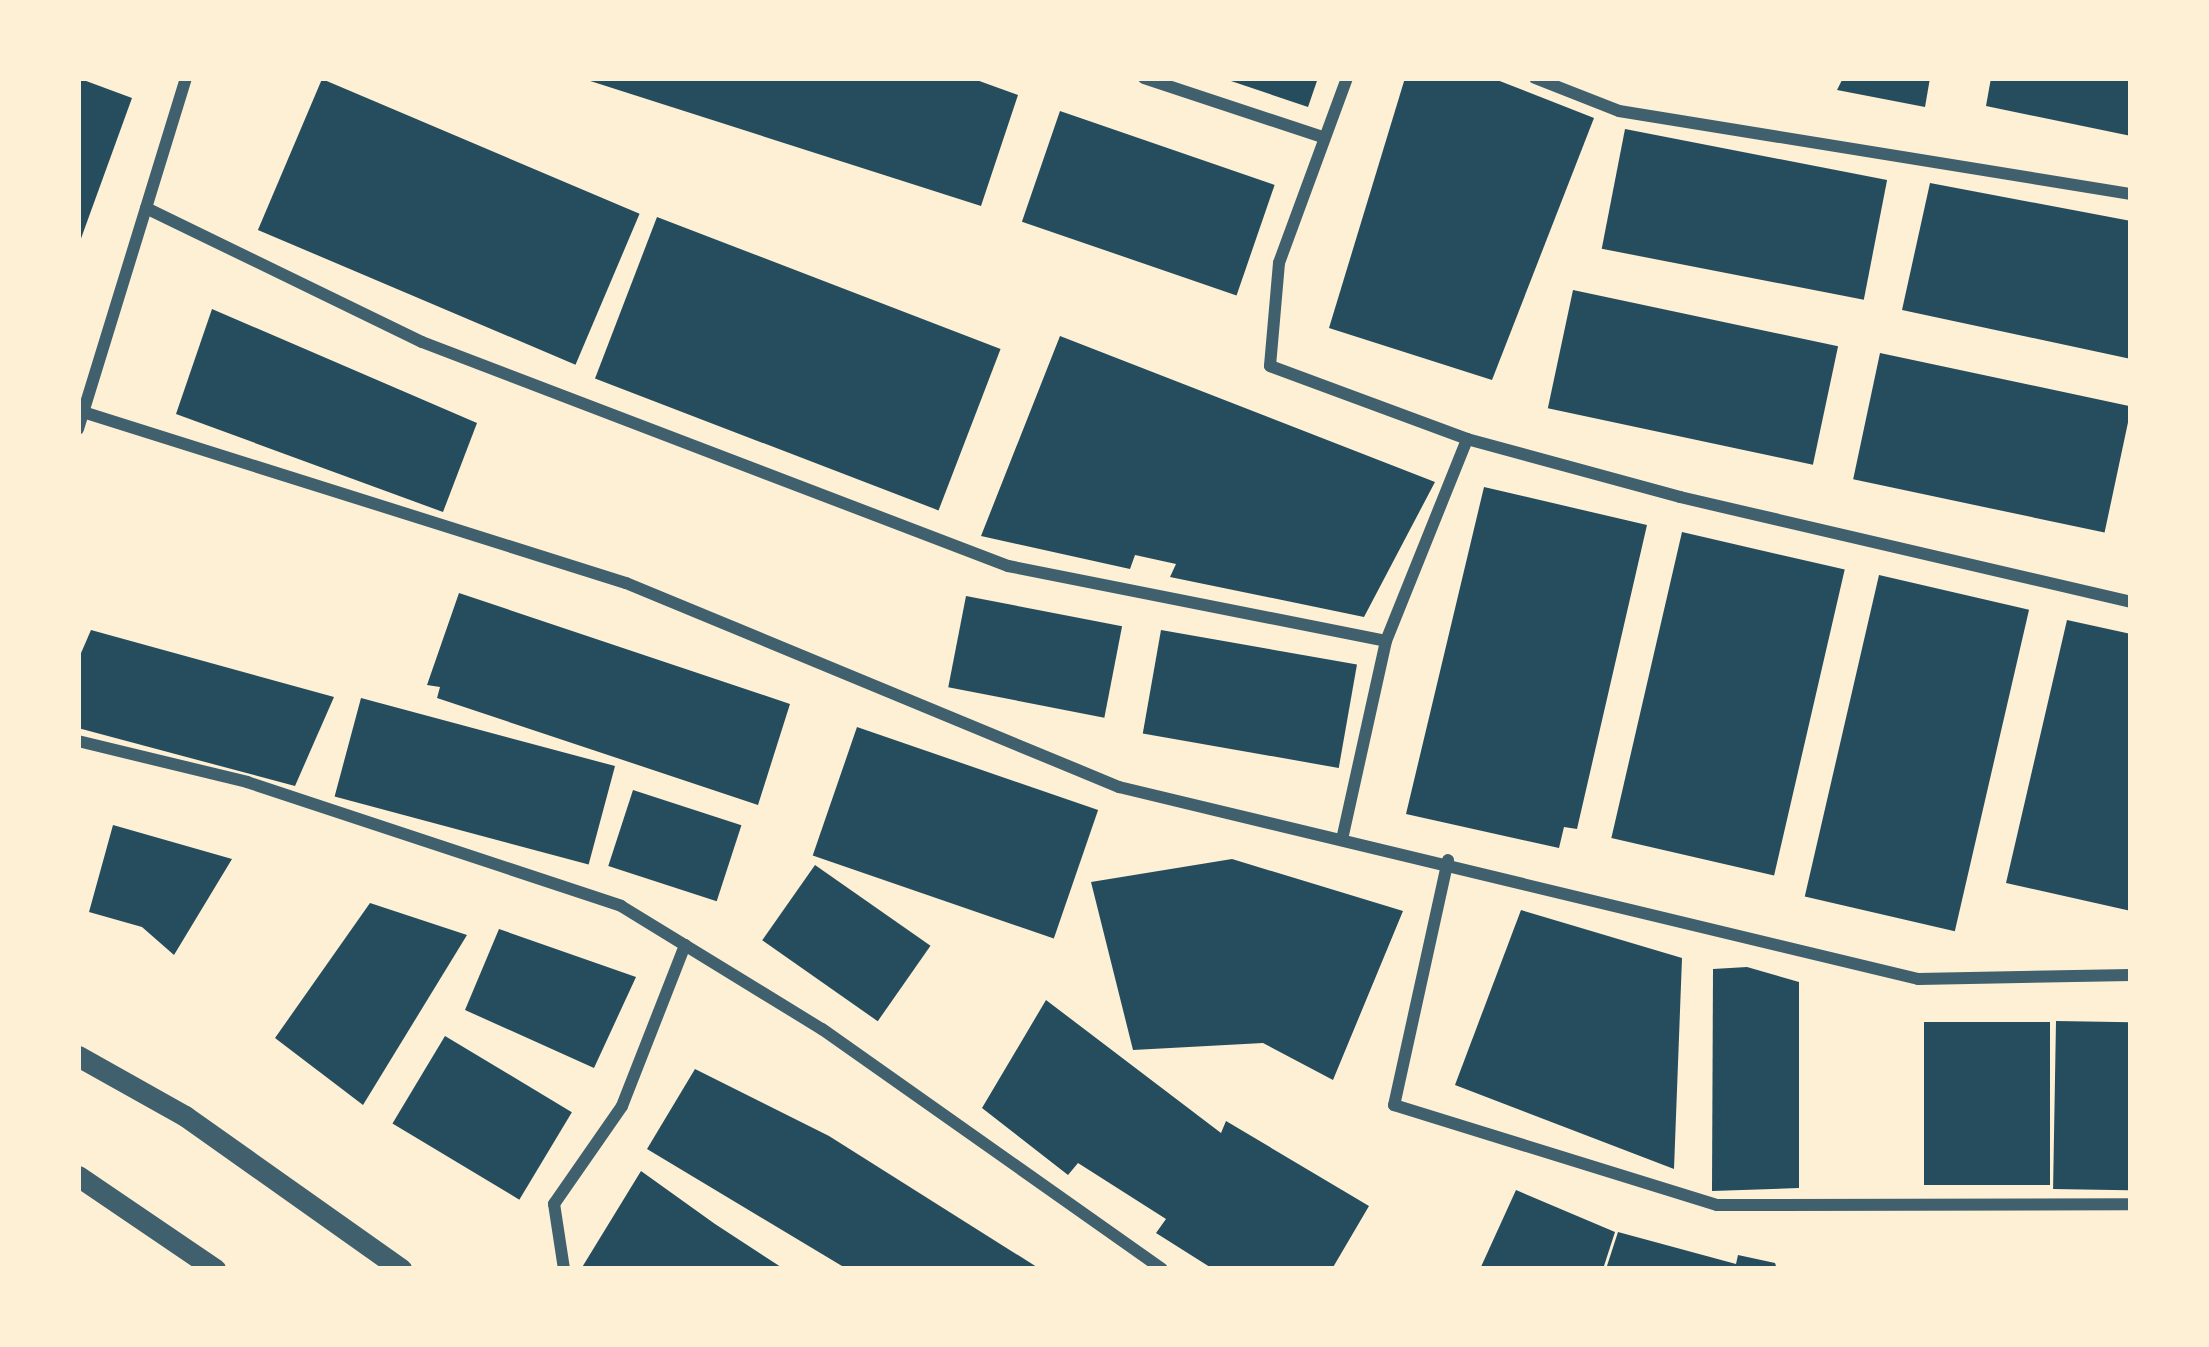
<!DOCTYPE html>
<html>
<head>
<meta charset="utf-8">
<style>
  body { margin:0 }
  #map { position:relative; width:2209px; height:1347px; overflow:hidden; background:#fdf0d5; font-family:Montserrat,sans-serif }
  div>[style] { position:absolute }
  .building>* { inset:0; background:#264d5e; transform-origin:0 0 }
  .minor>* { height:12px; margin:-6px; padding:0 6px; transform-origin:6px; border-radius:6px; background:#3f606c }
  .tertiary>* { height:21px; margin:-10.5px; padding:0 10.5px; transform-origin:10.5px; border-radius:10.5px; background:#3f606c }
  span { translate:-50% -50%; white-space:nowrap; text-align:center; line-height:1.15; -webkit-text-stroke:12px #fdf0d5; paint-order:stroke }
  .frame { position:absolute; inset:0; border:81px solid #fdf0d5; pointer-events:none }
</style>
</head>
<body>
<div id="map">
  <div class="building">
    <i style="clip-path:polygon(78px 78px,132px 98px,79px 244px,78px 244px)"></i>
    <i style="clip-path:polygon(971px 78px,1018px 95px,981px 206px,584px 79px)"></i>
    <i style="clip-path:polygon(1222px 78px,1318px 78px,1308px 107px)"></i>
    <i style="clip-path:polygon(1405px 78px,1492px 78px,1594px 118px,1492px 380px,1329px 328px)"></i>
    <i style="clip-path:polygon(1843px 78px,1930px 78px,1925px 107px,1837px 90px)"></i>
    <i style="clip-path:polygon(1991px 78px,2131px 78px,2131px 136px,1986px 106px)"></i>
    <i style="left:322px;top:79px;width:345px;height:164px;rotate:23deg"></i>
    <i style="left:1060px;top:111px;width:227px;height:117px;rotate:19deg"></i>
    <i style="left:1625px;top:129px;width:267px;height:122px;rotate:11deg"></i>
    <i style="clip-path:polygon(1930px 183px,2131px 221px,2131px 359px,1902px 310px)"></i>
    <i style="left:657px;top:217px;width:368px;height:173px;rotate:21deg"></i>
    <i style="left:1573px;top:290px;width:271px;height:121px;rotate:12deg"></i>
    <i style="clip-path:polygon(212px 309px,477px 423px,443px 512px,176px 414px)"></i>
    <i style="clip-path:polygon(1060px 336px,1435px 482px,1364px 617px,1170px 577px,1176px 564px,1135px 555px,1130px 569px,981px 536px)"></i>
    <i style="left:1880px;top:353px;width:257px;height:129px;rotate:12deg"></i>
    <i style="clip-path:polygon(1484px 487px,1647px 525px,1577px 829px,1564px 827px,1559px 848px,1406px 814px)"></i>
    <i style="left:1682px;top:532px;width:167px;height:314px;rotate:13deg"></i>
    <i style="left:1879px;top:575px;width:154px;height:330px;rotate:13deg"></i>
    <i style="clip-path:polygon(459px 593px,790px 704px,758px 805px,437px 698px,440px 687px,427px 685px)"></i>
    <i style="left:966px;top:596px;width:159px;height:93px;rotate:11deg"></i>
    <i style="clip-path:polygon(2067px 620px,2131px 634px,2131px 911px,2006px 883px)"></i>
    <i style="clip-path:polygon(91px 630px,334px 697px,295px 786px,78px 728px,78px 660px)"></i>
    <i style="left:1161px;top:630px;width:199px;height:105px;rotate:10deg"></i>
    <i style="left:361px;top:698px;width:263px;height:102px;rotate:15deg"></i>
    <i style="left:857px;top:727px;width:255px;height:136px;rotate:19deg"></i>
    <i style="left:633px;top:790px;width:114px;height:80px;rotate:18deg"></i>
    <i style="clip-path:polygon(113px 825px,232px 859px,174px 955px,142px 927px,89px 912px)"></i>
    <i style="clip-path:polygon(1232px 859px,1403px 911px,1333px 1080px,1263px 1043px,1133px 1050px,1091px 882px)"></i>
    <i style="left:815px;top:865px;width:141px;height:92px;rotate:35deg"></i>
    <i style="clip-path:polygon(370px 903px,467px 935px,363px 1105px,275px 1038px)"></i>
    <i style="clip-path:polygon(1521px 910px,1682px 958px,1674px 1169px,1455px 1085px)"></i>
    <i style="clip-path:polygon(499px 929px,636px 977px,594px 1068px,465px 1010px)"></i>
    <i style="clip-path:polygon(1747px 967px,1799px 982px,1799px 1188px,1712px 1191px,1713px 969px)"></i>
    <i style="clip-path:polygon(1046px 1000px,1221px 1133px,1226px 1121px,1369px 1206px,1332px 1269px,1213px 1269px,1156px 1233px,1166px 1219px,1078px 1163px,1068px 1175px,982px 1108px)"></i>
    <i style="left:2056px;top:1021px;width:75px;height:168px;rotate:1deg"></i>
    <i style="left:2050px;top:1022px;width:163px;height:126px;rotate:90deg"></i>
    <i style="left:445px;top:1036px;width:148px;height:102px;rotate:31deg"></i>
    <i style="clip-path:polygon(695px 1069px,829px 1136px,1040px 1269px,847px 1269px,647px 1149px)"></i>
    <i style="clip-path:polygon(641px 1171px,715px 1224px,784px 1269px,581px 1269px)"></i>
    <i style="clip-path:polygon(1516px 1190px,1615px 1232px,1603px 1269px,1480px 1269px)"></i>
    <i style="clip-path:polygon(1618px 1232px,1736px 1264px,1738px 1255px,1775px 1263px,1777px 1269px,1606px 1269px)"></i>
  </div>
  <div class="minor">
    <i style="left:1144px;top:78px;width:188px;rotate:18.3deg"></i>
    <i style="left:1347px;top:78px;width:197px;rotate:110.2deg"></i>
    <i style="left:1279px;top:263px;width:103px;rotate:95deg"></i>
    <i style="left:1270px;top:366px;width:210px;rotate:20.3deg"></i>
    <i style="left:1467px;top:439px;width:221px;rotate:15.2deg"></i>
    <i style="left:1680px;top:497px;width:463px;rotate:13.1deg"></i>
    <i style="left:1535px;top:78px;width:90px;rotate:21.4deg"></i>
    <i style="left:1619px;top:111px;width:519px;rotate:9.21deg"></i>
    <i style="left:146px;top:208px;width:307px;rotate:25.9deg"></i>
    <i style="left:422px;top:342px;width:627px;rotate:20.92deg"></i>
    <i style="left:1008px;top:566px;width:385px;rotate:11.2deg"></i>
    <i style="left:83px;top:412px;width:569px;rotate:17.48deg"></i>
    <i style="left:626px;top:583px;width:534px;rotate:22.48deg"></i>
    <i style="left:1119px;top:787px;width:822px;rotate:13.51deg"></i>
    <i style="left:1918px;top:979px;width:213px;rotate:-1.1deg"></i>
    <i style="left:78px;top:429px;width:367px;rotate:-72.9deg"></i>
    <i style="left:78px;top:741px;width:174px;rotate:13.6deg"></i>
    <i style="left:247px;top:782px;width:394px;rotate:18.3deg"></i>
    <i style="left:621px;top:906px;width:236px;rotate:31.5deg"></i>
    <i style="left:822px;top:1029px;width:416px;rotate:35.2deg"></i>
    <i style="left:1343px;top:835px;width:199px;rotate:-77.5deg"></i>
    <i style="left:1386px;top:641px;width:218px;rotate:-68.1deg"></i>
    <i style="left:1448px;top:860px;width:251px;rotate:102.4deg"></i>
    <i style="left:1394px;top:1105px;width:338px;rotate:17.2deg"></i>
    <i style="left:1717px;top:1205px;width:414px;rotate:-0.1deg"></i>
    <i style="left:564px;top:1269px;width:66px;rotate:-98.7deg"></i>
    <i style="left:554px;top:1204px;width:119px;rotate:-55.2deg"></i>
    <i style="left:622px;top:1106px;width:173px;rotate:-68.6deg"></i>
  </div>
  <div class="tertiary">
    <i style="left:78px;top:1056px;width:123px;rotate:29.3deg"></i>
    <i style="left:185px;top:1116px;width:265px;rotate:35.3deg"></i>
    <i style="left:78px;top:1176px;width:166px;rotate:34.2deg"></i>
  </div>
  <div class="frame"></div>
</div>
</body>
</html>
